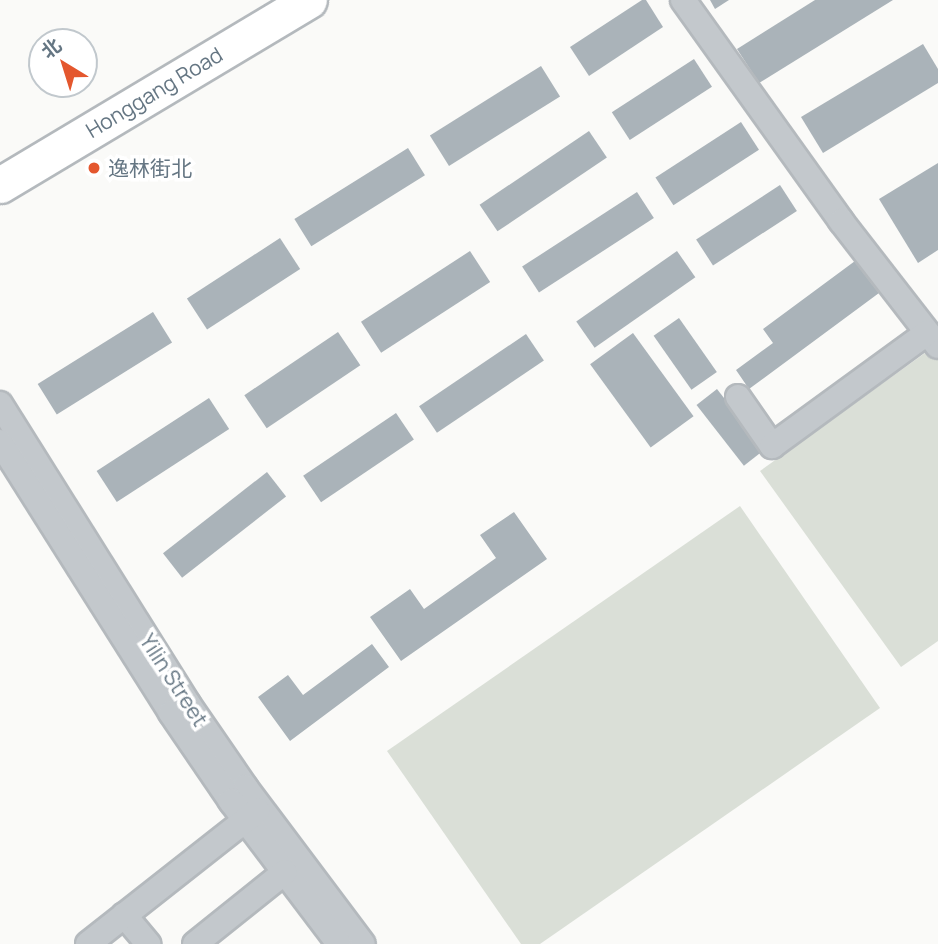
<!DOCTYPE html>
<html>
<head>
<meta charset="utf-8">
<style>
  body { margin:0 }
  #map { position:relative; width:938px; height:944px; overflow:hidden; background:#fafaf8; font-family:Manrope,"Noto Sans SC",sans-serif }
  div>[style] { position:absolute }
  .green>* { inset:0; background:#dadfd7 }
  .building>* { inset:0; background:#aab3b9; transform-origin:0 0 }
  .roads { filter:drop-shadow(2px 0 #b4b9bd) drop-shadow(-2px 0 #b4b9bd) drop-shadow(0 2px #b4b9bd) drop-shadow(0 -2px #b4b9bd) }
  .minor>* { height:24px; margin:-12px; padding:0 12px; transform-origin:12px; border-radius:12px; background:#c3c8cc }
  .highway>* { height:35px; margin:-17.5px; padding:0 17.5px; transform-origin:17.5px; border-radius:17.5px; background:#fff }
  .dots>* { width:19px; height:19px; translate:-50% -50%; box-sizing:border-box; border:4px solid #fff; border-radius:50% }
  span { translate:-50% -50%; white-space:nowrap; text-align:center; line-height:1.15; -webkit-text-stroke:7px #fff; paint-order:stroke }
  .street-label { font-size:21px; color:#657683 }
  .poi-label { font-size:21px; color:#657683 }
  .left { translate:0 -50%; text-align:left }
  .north { position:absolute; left:28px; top:28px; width:70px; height:70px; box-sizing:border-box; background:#fff; border:2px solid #c1c8cd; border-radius:50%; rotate:322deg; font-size:19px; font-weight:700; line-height:28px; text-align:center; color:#657683 }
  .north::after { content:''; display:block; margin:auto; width:24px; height:32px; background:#e4572e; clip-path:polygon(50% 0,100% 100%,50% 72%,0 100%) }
</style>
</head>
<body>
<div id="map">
  <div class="green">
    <i style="clip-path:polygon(932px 348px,938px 357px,938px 641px,901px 667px,760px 471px)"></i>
    <i style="clip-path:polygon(740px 506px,880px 708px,540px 944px,521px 944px,387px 751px)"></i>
  </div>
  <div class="building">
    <i style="clip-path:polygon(642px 0,646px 0,663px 27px,589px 76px,570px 47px)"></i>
    <i style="clip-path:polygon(710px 0,729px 0,715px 9px)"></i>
    <i style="clip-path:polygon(815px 0,893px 0,759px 83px,737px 49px)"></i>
    <i style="clip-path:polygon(923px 44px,938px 69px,938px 83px,823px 153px,801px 117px)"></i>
    <i style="left:694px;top:59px;width:33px;height:98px;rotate:57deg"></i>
    <i style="left:541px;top:66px;width:36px;height:131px;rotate:58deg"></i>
    <i style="left:741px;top:122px;width:33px;height:102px;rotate:57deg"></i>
    <i style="left:589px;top:131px;width:32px;height:132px;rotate:56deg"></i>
    <i style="left:408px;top:148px;width:32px;height:134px;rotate:58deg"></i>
    <i style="clip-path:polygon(938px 163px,938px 250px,918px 263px,879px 199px)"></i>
    <i style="left:780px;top:185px;width:31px;height:100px;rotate:57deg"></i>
    <i style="left:637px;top:192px;width:31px;height:137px;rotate:57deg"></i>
    <i style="left:280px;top:238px;width:37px;height:111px;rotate:57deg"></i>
    <i style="left:470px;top:251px;width:37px;height:130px;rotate:57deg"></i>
    <i style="left:677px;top:251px;width:32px;height:123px;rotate:55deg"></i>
    <i style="clip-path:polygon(855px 261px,879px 293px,749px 389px,736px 370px,773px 343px,763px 329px)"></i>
    <i style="left:153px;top:312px;width:36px;height:136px;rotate:58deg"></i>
    <i style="left:679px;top:318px;width:66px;height:31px;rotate:55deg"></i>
    <i style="left:338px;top:332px;width:40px;height:113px;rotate:56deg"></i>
    <i style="left:633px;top:333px;width:103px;height:53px;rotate:54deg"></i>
    <i style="left:526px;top:334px;width:32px;height:129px;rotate:56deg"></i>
    <i style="left:717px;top:389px;width:77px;height:26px;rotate:52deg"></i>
    <i style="left:209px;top:398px;width:37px;height:134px;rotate:57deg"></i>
    <i style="left:396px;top:413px;width:32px;height:112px;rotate:56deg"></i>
    <i style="left:267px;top:472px;width:31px;height:132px;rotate:52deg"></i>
    <i style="clip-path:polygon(514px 512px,547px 559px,401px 661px,370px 617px,410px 589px,424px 609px,496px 558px,480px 535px)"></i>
    <i style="clip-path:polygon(372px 644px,389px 667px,290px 741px,258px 697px,288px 675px,303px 695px)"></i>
  </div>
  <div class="roads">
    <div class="minor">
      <i style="left:683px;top:0;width:272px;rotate:54.4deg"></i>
      <i style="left:841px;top:221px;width:158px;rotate:52.2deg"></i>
      <i style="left:738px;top:397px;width:60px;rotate:55.2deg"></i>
      <i style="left:772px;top:446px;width:192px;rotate:-36.1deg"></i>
      <i style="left:0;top:404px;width:354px;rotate:57.9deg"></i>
      <i style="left:188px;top:704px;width:101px;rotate:55.5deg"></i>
      <i style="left:245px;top:787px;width:196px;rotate:53.1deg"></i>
      <i style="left:0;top:442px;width:320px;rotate:57.7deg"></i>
      <i style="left:171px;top:713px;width:107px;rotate:55.7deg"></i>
      <i style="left:231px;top:801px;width:179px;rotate:52.9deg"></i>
      <i style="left:124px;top:915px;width:38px;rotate:50deg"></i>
      <i style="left:88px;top:944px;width:216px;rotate:-38.2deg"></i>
      <i style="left:195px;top:944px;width:115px;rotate:-38.7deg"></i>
    </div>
    <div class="highway">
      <i style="left:0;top:185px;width:360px;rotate:-30.9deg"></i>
    </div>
  </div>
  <div class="dots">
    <i style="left:94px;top:168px;background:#e4572e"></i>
  </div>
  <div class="street-label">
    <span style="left:154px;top:92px;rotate:-31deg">Honggang Road</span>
    <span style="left:174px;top:680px;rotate:57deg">Yilin Street</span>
  </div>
  <div class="poi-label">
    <span class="left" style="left:108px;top:168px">逸林街北</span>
  </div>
  <div class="north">北</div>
</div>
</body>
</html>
